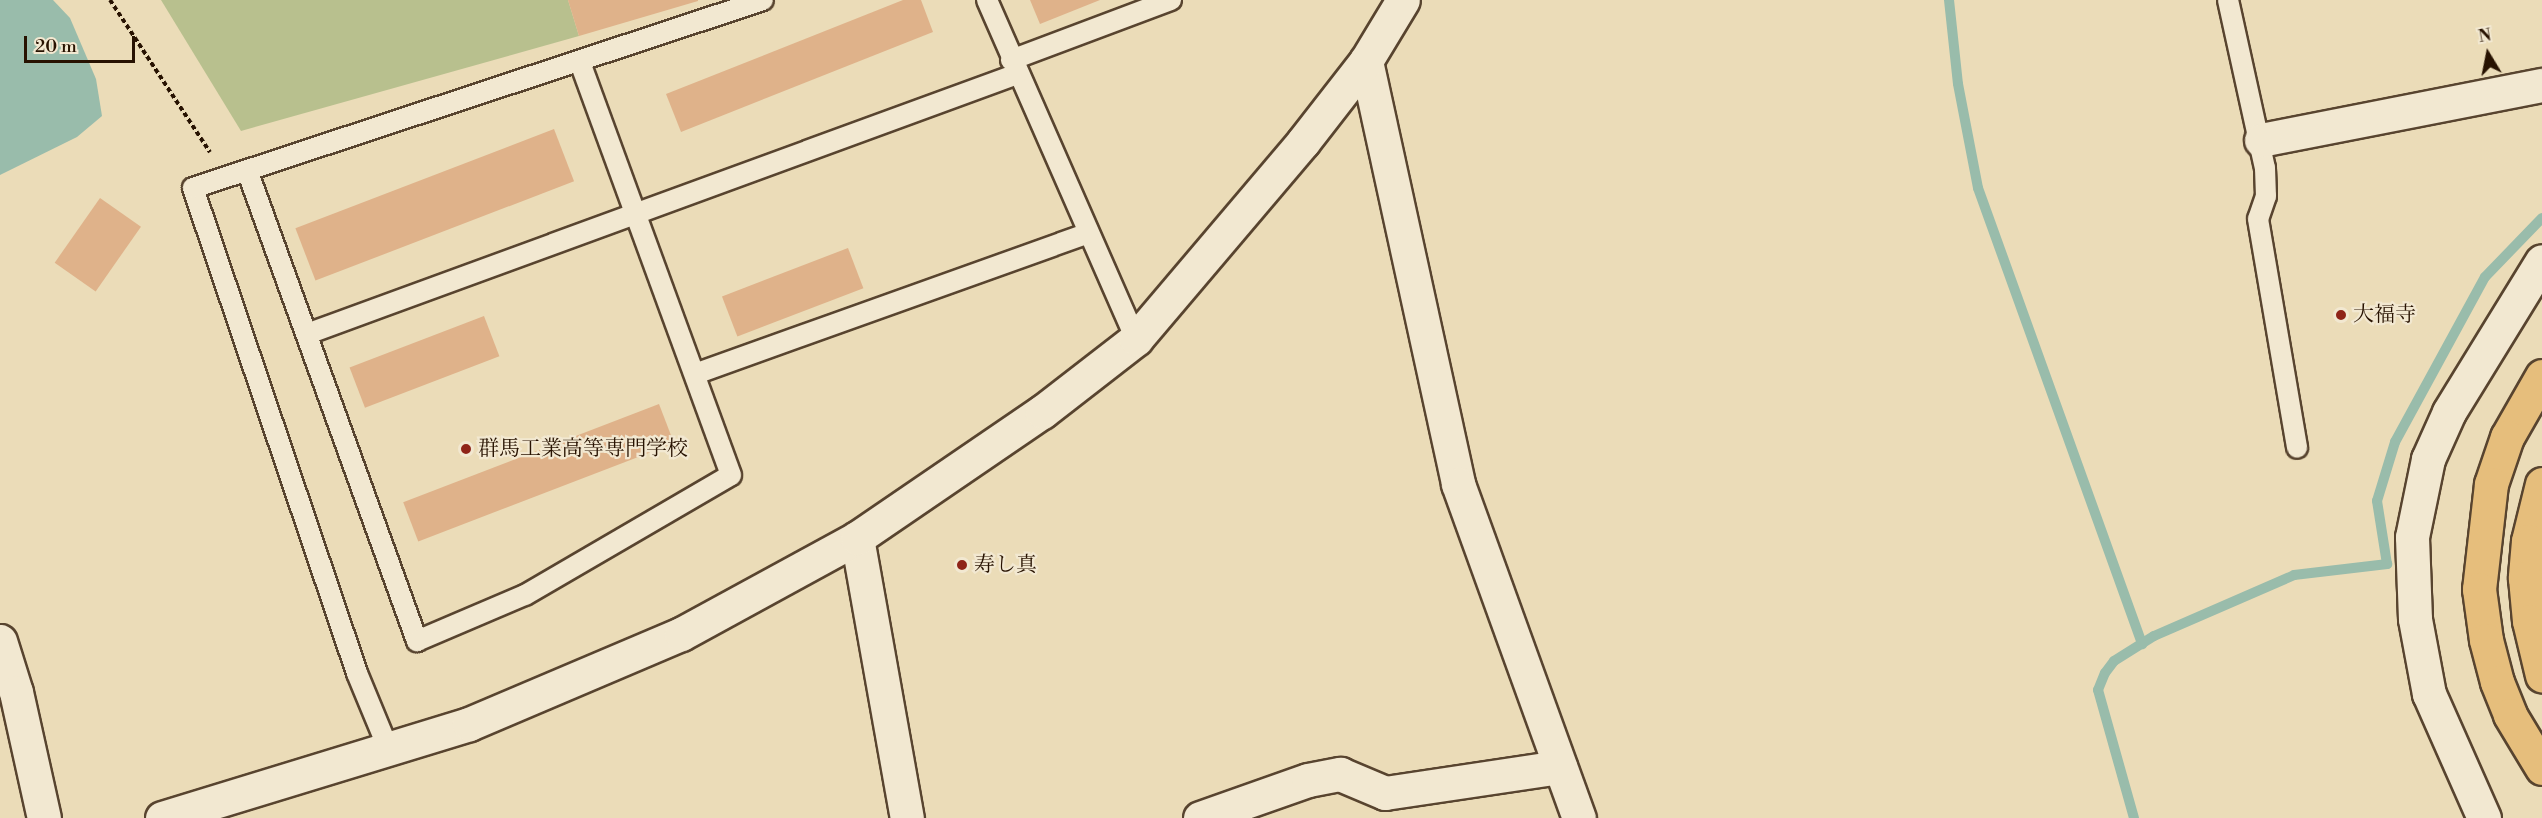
<!DOCTYPE html>
<html>
<head>
<meta charset="utf-8">
<style>
  body { margin:0 }
  #map { position:relative; width:2542px; height:818px; overflow:hidden; background:#ebdcb8; font-family:"Libre Bodoni","Noto Serif JP",serif }
  div>[style] { position:absolute }
  .green>* { inset:0; background:#b8c08e }
  .water>* { inset:0; background:#99bcab }
  .stream>* { height:10px; margin:-5px; padding:0 5px; transform-origin:5px; border-radius:5px; background:#99bcab }
  .building>* { inset:0; background:#dfb28a; transform-origin:0 0 }
  .path>* { height:4px; margin-top:-2px; transform-origin:0; background:repeating-linear-gradient(90deg,#271201 0 4.5px,transparent 0 7.5px) }
  .roads { filter:drop-shadow(2px 0 #58442f) drop-shadow(-2px 0 #58442f) drop-shadow(0 2px #58442f) drop-shadow(0 -2px #58442f) }
  .service>* { height:20px; margin:-10px; padding:0 10px; transform-origin:10px; border-radius:10px; background:#f2e8d1 }
  .minor>* { height:33px; margin:-16.5px; padding:0 16.5px; transform-origin:16.5px; border-radius:16.5px; background:#f2e8d1 }
  .tertiary>* { height:33px; margin:-16.5px; padding:0 16.5px; transform-origin:16.5px; border-radius:16.5px; background:#f2e8d1 }
  .motorway>* { height:33px; margin:-16.5px; padding:0 16.5px; transform-origin:16.5px; border-radius:16.5px; background:#e6be7c }
  .dots>* { width:16px; height:16px; translate:-50% -50%; box-sizing:border-box; border:3px solid #f2e8d1; border-radius:50% }
  span { translate:-50% -50%; white-space:nowrap; text-align:center; line-height:1.15; -webkit-text-stroke:4.5px #f2e8d1; paint-order:stroke }
  .poi-label { font-size:21px; color:#271201 }
  .left { translate:0 -50%; text-align:left }
  .north { position:absolute; left:2458px; top:24px; width:60px; height:60px; -webkit-text-stroke:4px #f2e8d1; paint-order:stroke; rotate:350deg; font-size:16px; font-weight:700; line-height:24px; text-align:center; color:#271201 }
  .north::after { content:''; display:block; margin:auto; width:21px; height:27px; background:#271201; clip-path:polygon(50% 0,100% 100%,50% 72%,0 100%) }
  .scale { position:absolute; left:24px; top:36px; width:111px; height:27px; box-sizing:border-box; border:3px solid #271201; border-top:0; padding-left:8px; font-size:18px; line-height:21px; white-space:nowrap; color:#271201; -webkit-text-stroke:4px #f2e8d1; paint-order:stroke }
</style>
</head>
<body>
<div id="map">
  <div class="green">
    <i style="clip-path:polygon(161px 0,568px 0,579px 36px,241px 131px)"></i>
  </div>
  <div class="water">
    <i style="clip-path:polygon(0 0,53px 0,70px 18px,96px 79px,102px 116px,77px 137px,0 175px)"></i>
  </div>
  <div class="stream">
    <i style="left:1949px;top:0;width:84px;rotate:83.9deg"></i>
    <i style="left:1958px;top:84px;width:106px;rotate:79.1deg"></i>
    <i style="left:1978px;top:188px;width:485px;rotate:70.2deg"></i>
    <i style="left:2134px;top:818px;width:133px;rotate:-105.7deg"></i>
    <i style="left:2098px;top:690px;width:18px;rotate:-68deg"></i>
    <i style="left:2105px;top:673px;width:15px;rotate:-53deg"></i>
    <i style="left:2114px;top:661px;width:47px;rotate:-32deg"></i>
    <i style="left:2154px;top:636px;width:153px;rotate:-23.5deg"></i>
    <i style="left:2294px;top:575px;width:94px;rotate:-6.7deg"></i>
    <i style="left:2387px;top:564px;width:64px;rotate:-99deg"></i>
    <i style="left:2377px;top:501px;width:62px;rotate:-73deg"></i>
    <i style="left:2395px;top:442px;width:188px;rotate:-61.4deg"></i>
    <i style="left:2485px;top:277px;width:82px;rotate:-46deg"></i>
  </div>
  <div class="building">
    <i style="clip-path:polygon(568px 0,698px 0,698px 1px,579px 36px)"></i>
    <i style="clip-path:polygon(903px 0,921px 0,933px 32px,681px 132px,666px 94px)"></i>
    <i style="clip-path:polygon(1030px 0,1100px 0,1040px 24px)"></i>
    <i style="left:554px;top:129px;width:56px;height:277px;rotate:69deg"></i>
    <i style="left:100px;top:198px;width:50px;height:79px;rotate:35deg"></i>
    <i style="left:848px;top:248px;width:43px;height:135px;rotate:69deg"></i>
    <i style="left:484px;top:316px;width:43px;height:144px;rotate:69deg"></i>
    <i style="left:659px;top:404px;width:42px;height:274px;rotate:69deg"></i>
  </div>
  <div class="path">
    <i style="left:110px;top:0;width:182px;rotate:56.7deg"></i>
  </div>
  <div class="roads">
    <div class="service">
      <i style="left:987px;top:0;width:370px;rotate:66.3deg"></i>
      <i style="left:2228px;top:0;width:172px;rotate:77.6deg"></i>
      <i style="left:2265px;top:168px;width:28px;rotate:88deg"></i>
      <i style="left:2266px;top:196px;width:24px;rotate:109deg"></i>
      <i style="left:2258px;top:219px;width:232px;rotate:80.3deg"></i>
      <i style="left:1011px;top:60px;width:171px;rotate:-20.6deg"></i>
      <i style="left:247px;top:170px;width:501px;rotate:70.15deg"></i>
      <i style="left:417px;top:641px;width:117px;rotate:-23.1deg"></i>
      <i style="left:525px;top:595px;width:238px;rotate:-30.2deg"></i>
      <i style="left:731px;top:475px;width:438px;rotate:-110.1deg"></i>
      <i style="left:307px;top:334px;width:756px;rotate:-20.11deg"></i>
      <i style="left:695px;top:374px;width:418px;rotate:-19.7deg"></i>
      <i style="left:388px;top:748px;width:81px;rotate:-112.5deg"></i>
      <i style="left:357px;top:673px;width:512px;rotate:-108.68deg"></i>
      <i style="left:193px;top:188px;width:600px;rotate:-18.25deg"></i>
    </div>
    <div class="minor">
      <i style="left:1366px;top:61px;width:433px;rotate:77.7deg"></i>
      <i style="left:1458px;top:484px;width:355px;rotate:70.1deg"></i>
      <i style="left:2261px;top:140px;width:286px;rotate:-11.1deg"></i>
      <i style="left:857px;top:538px;width:284px;rotate:79.9deg"></i>
      <i style="left:0;top:641px;width:53px;rotate:72.6deg"></i>
      <i style="left:16px;top:692px;width:129px;rotate:77.5deg"></i>
      <i style="left:1200px;top:818px;width:114px;rotate:-19.4deg"></i>
      <i style="left:1308px;top:780px;width:33px;rotate:-11deg"></i>
      <i style="left:1340px;top:774px;width:49px;rotate:22.9deg"></i>
      <i style="left:1385px;top:793px;width:177px;rotate:-8.5deg"></i>
    </div>
    <div class="tertiary">
      <i style="left:162px;top:818px;width:321px;rotate:-17deg"></i>
      <i style="left:469px;top:724px;width:230px;rotate:-23deg"></i>
      <i style="left:681px;top:634px;width:200px;rotate:-28.6deg"></i>
      <i style="left:857px;top:538px;width:224px;rotate:-34.3deg"></i>
      <i style="left:1042px;top:412px;width:119px;rotate:-37.8deg"></i>
      <i style="left:1136px;top:339px;width:258px;rotate:-49.7deg"></i>
      <i style="left:1303px;top:142px;width:103px;rotate:-52.1deg"></i>
      <i style="left:1366px;top:61px;width:71px;rotate:-58.8deg"></i>
      <i style="left:2484px;top:818px;width:136px;rotate:-113.9deg"></i>
      <i style="left:2429px;top:694px;width:76px;rotate:-100.6deg"></i>
      <i style="left:2415px;top:619px;width:82px;rotate:-92.1deg"></i>
      <i style="left:2412px;top:537px;width:80px;rotate:-78.4deg"></i>
      <i style="left:2428px;top:459px;width:51px;rotate:-65.9deg"></i>
      <i style="left:2449px;top:412px;width:177px;rotate:-58.4deg"></i>
    </div>
    <div class="motorway">
      <i style="left:2542px;top:376px;width:70px;rotate:119.8deg"></i>
      <i style="left:2507px;top:437px;width:50px;rotate:108.8deg"></i>
      <i style="left:2491px;top:484px;width:106px;rotate:96.5deg"></i>
      <i style="left:2479px;top:589px;width:51px;rotate:82.2deg"></i>
      <i style="left:2486px;top:640px;width:43px;rotate:75.3deg"></i>
      <i style="left:2497px;top:682px;width:35px;rotate:68deg"></i>
      <i style="left:2510px;top:715px;width:62px;rotate:58.9deg"></i>
      <i style="left:2542px;top:484px;width:59px;rotate:103.8deg"></i>
      <i style="left:2528px;top:541px;width:37px;rotate:95deg"></i>
      <i style="left:2525px;top:578px;width:43px;rotate:84.7deg"></i>
      <i style="left:2529px;top:621px;width:56px;rotate:76.5deg"></i>
    </div>
  </div>
  <div class="dots">
    <i style="left:2341px;top:315px;background:#8f2418"></i>
    <i style="left:466px;top:449px;background:#8f2418"></i>
    <i style="left:962px;top:565px;background:#8f2418"></i>
  </div>
  <div class="poi-label">
    <span class="left" style="left:2353px;top:315px">大福寺</span>
    <span class="left" style="left:478px;top:449px">群馬工業高等専門学校</span>
    <span class="left" style="left:974px;top:565px">寿し真</span>
  </div>
  <div class="north">N</div>
  <div class="scale">20 m</div>
</div>
</body>
</html>
